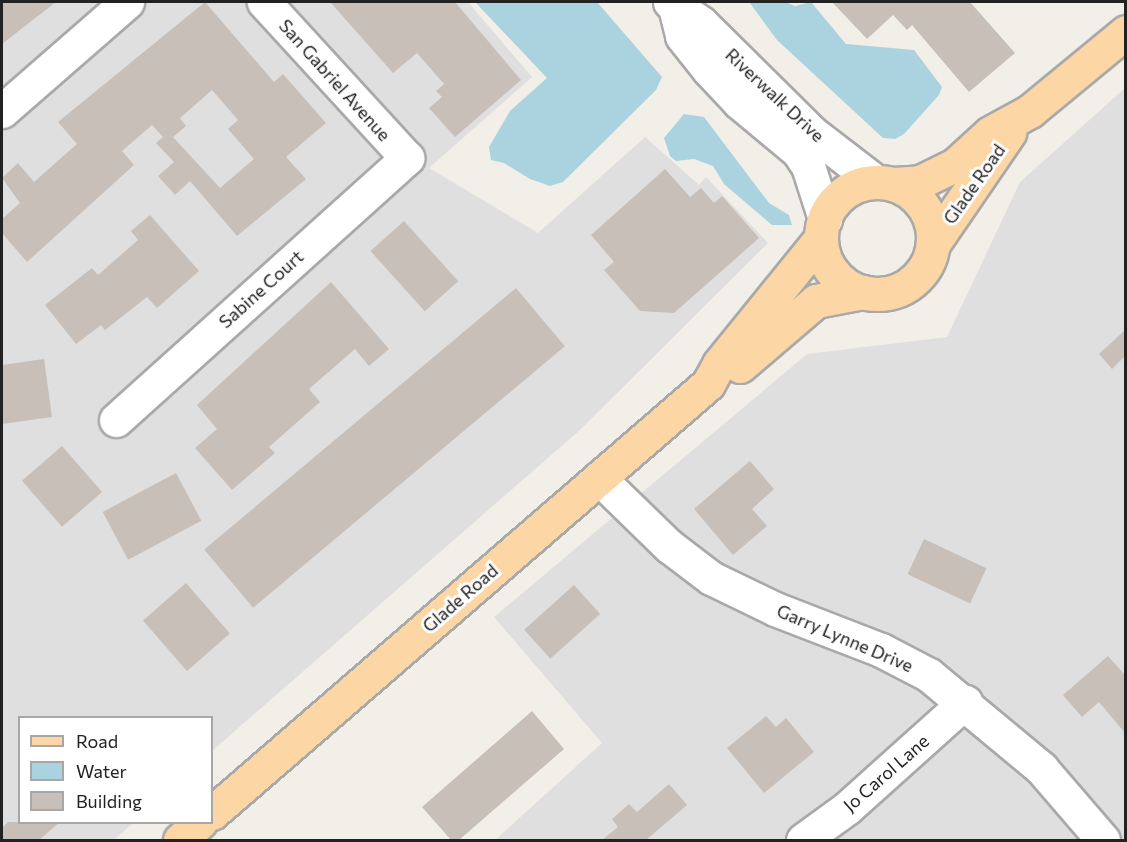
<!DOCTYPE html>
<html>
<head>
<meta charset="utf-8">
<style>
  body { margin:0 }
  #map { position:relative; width:1127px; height:842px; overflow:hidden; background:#f2efe9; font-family:Commissioner,sans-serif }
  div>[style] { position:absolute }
  .residential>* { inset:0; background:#e0dfdf }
  .water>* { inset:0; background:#aad3df }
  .building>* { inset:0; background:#c7bfb8; transform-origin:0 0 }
  .roads { filter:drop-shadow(2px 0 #a9a9a9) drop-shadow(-2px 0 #a9a9a9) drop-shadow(0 2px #a9a9a9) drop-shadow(0 -2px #a9a9a9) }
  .minor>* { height:33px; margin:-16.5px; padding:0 16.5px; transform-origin:16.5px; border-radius:16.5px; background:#fff }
  .major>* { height:33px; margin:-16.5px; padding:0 16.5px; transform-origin:16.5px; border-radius:16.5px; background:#fcd6a4 }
  .major>.ring { margin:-16.5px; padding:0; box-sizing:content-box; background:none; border:33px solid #fcd6a4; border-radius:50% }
  span { translate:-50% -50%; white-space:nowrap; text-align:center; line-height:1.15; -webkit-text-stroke:6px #fff; paint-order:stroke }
  .street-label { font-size:18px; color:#222 }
  .frame { position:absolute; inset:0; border:3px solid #222; pointer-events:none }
  .legend { position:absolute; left:18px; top:716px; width:195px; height:108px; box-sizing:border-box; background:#fff; border:2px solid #a7a7a7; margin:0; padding:8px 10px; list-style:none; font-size:18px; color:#222 }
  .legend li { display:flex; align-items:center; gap:12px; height:30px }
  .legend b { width:30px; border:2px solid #a7a7a7 }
</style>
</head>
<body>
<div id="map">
  <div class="residential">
    <i style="clip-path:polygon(2px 2px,468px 2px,532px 77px,429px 168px,538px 233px,645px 137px,699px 185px,706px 177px,768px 243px,580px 430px,212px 751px,212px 718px,20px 718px,20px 822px,133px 823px,114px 840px,2px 840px)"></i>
    <i style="clip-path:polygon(1125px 88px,1125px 840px,495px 840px,602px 743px,494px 617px,807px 354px,947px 337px,1020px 182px)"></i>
  </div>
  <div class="water">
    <i style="clip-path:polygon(475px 2px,597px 2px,662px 77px,656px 90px,563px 182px,550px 186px,530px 179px,504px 163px,491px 160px,489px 147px,510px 111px,547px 78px)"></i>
    <i style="clip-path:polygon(749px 2px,785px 2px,795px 6px,811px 2px,846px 44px,914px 50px,942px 87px,939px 95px,904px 134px,895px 139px,883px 138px,777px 40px)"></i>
    <i style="clip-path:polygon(684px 114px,704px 117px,769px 203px,789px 215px,792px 225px,772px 225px,724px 184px,713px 166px,694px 159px,676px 161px,670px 156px,664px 138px)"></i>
  </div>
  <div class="building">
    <i style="clip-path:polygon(2px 2px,56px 2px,2px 44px)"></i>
    <i style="clip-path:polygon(evenodd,205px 2px,274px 82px,283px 74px,326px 123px,286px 157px,306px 179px,237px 236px,190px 181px,175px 195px,158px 176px,174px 162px,156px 143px,163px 137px,152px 125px,122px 151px,134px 165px,27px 262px,2px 233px,2px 219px,20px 203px,2px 178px,18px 163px,34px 182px,77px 144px,58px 122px,205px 2px,212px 90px,238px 120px,228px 129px,254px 159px,220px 188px,173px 137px,186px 126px,180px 118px,212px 90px)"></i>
    <i style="clip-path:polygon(330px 2px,455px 2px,521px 80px,455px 137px,429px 108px,442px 97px,436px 91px,444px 84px,417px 53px,393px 73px)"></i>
    <i style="clip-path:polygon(832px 2px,970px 2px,1015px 53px,969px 92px,912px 25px,907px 30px,893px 15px,867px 39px)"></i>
    <i style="clip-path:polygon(665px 169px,690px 197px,701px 188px,714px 203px,722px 196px,759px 238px,674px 313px,640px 311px,604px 270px,614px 262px,591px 235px)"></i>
    <i style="clip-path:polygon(150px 215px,199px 271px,157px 308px,147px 297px,105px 330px,101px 325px,76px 344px,45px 305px,92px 268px,98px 275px,138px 240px,131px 231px)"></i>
    <i style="left:404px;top:221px;width:81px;height:45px;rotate:48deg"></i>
    <i style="clip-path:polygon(331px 282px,389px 349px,369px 366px,355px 349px,309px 389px,320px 402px,269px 447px,275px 453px,232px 490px,195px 448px,217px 429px,197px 405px)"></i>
    <i style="left:516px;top:288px;width:76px;height:407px;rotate:50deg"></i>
    <i style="clip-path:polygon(1125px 330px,1125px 356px,1112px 369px,1099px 354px)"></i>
    <i style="clip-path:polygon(44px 359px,52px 417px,2px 424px,2px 365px)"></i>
    <i style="left:62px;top:446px;width:61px;height:53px;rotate:49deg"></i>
    <i style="clip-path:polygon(750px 461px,774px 489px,752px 509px,767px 526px,733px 555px,694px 509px)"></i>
    <i style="left:176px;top:473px;width:54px;height:83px;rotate:62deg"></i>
    <i style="left:924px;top:539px;width:69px;height:39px;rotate:25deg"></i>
    <i style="left:186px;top:583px;width:67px;height:57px;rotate:49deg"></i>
    <i style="left:574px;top:585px;width:39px;height:67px;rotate:48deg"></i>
    <i style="clip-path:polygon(1108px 656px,1125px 675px,1125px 733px,1099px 702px,1082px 717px,1063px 695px)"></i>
    <i style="clip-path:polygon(532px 711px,564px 749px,459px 840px,451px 840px,422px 807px)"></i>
    <i style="clip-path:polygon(766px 716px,776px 727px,786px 718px,814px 752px,764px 793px,727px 748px)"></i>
    <i style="clip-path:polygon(669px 784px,687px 805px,646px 840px,602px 840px,618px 827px,612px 819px,629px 804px,637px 812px)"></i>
    <i style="clip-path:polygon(8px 822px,60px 822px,39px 840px,2px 840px,2px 828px)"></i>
  </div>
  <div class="roads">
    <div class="minor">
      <i style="left:670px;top:2px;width:37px;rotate:34deg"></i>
      <i style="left:701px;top:23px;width:155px;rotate:44.7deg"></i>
      <i style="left:811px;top:132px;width:82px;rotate:37.6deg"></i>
      <i style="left:675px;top:7px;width:30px;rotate:76deg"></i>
      <i style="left:682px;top:36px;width:43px;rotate:51.5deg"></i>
      <i style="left:709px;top:70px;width:44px;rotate:46.8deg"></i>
      <i style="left:739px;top:102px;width:77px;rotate:39.7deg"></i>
      <i style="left:798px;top:151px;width:18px;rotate:56deg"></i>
      <i style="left:808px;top:166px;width:56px;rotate:72.2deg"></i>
      <i style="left:2px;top:111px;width:166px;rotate:-41.1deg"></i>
      <i style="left:116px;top:420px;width:392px;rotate:-42deg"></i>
      <i style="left:407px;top:158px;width:212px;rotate:-132.5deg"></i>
      <i style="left:599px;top:478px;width:98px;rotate:44.2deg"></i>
      <i style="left:669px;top:546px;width:53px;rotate:37.3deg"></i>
      <i style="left:711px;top:578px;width:71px;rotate:25.8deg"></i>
      <i style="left:775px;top:609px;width:114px;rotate:21.1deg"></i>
      <i style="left:881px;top:650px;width:54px;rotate:27.5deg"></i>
      <i style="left:929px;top:675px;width:146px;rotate:39.7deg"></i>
      <i style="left:1041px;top:768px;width:95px;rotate:49.3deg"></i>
      <i style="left:803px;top:840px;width:54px;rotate:-36deg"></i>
      <i style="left:847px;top:808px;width:159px;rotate:-41.9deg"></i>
    </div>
    <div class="major">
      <i class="ring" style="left:821px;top:182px;width:79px;height:79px"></i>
      <i style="left:894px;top:184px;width:26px;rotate:-4deg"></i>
      <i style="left:920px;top:182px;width:39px;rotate:-26deg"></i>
      <i style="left:955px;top:165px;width:47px;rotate:-42.4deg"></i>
      <i style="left:990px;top:133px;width:46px;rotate:-28.8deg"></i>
      <i style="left:1030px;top:111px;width:124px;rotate:-39.5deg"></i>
      <i style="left:933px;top:244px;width:135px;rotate:-55.6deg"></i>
      <i style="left:740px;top:366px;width:100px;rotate:-40.5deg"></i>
      <i style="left:816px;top:301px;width:48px;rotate:-10.8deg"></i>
      <i style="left:212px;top:813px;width:656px;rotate:-40.86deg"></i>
      <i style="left:708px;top:384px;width:23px;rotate:-61deg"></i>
      <i style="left:719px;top:364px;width:162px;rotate:-51deg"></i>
      <i style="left:180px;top:840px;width:27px;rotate:-42deg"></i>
    </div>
  </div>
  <div class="street-label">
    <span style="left:335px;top:80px;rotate:48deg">San Gabriel Avenue</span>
    <span style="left:775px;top:95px;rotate:43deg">Riverwalk Drive</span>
    <span style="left:974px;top:184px;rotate:-55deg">Glade Road</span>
    <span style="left:261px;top:289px;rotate:-42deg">Sabine Court</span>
    <span style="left:460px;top:598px;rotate:-41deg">Glade Road</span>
    <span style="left:845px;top:638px;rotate:23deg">Garry Lynne Drive</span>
    <span style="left:886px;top:773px;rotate:-41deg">Jo Carol Lane</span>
  </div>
  <div class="frame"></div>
  <ul class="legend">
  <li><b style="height:8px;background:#fcd6a4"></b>Road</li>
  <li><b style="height:16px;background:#aad3df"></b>Water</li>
  <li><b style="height:16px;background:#c7bfb8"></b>Building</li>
  </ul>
</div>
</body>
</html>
